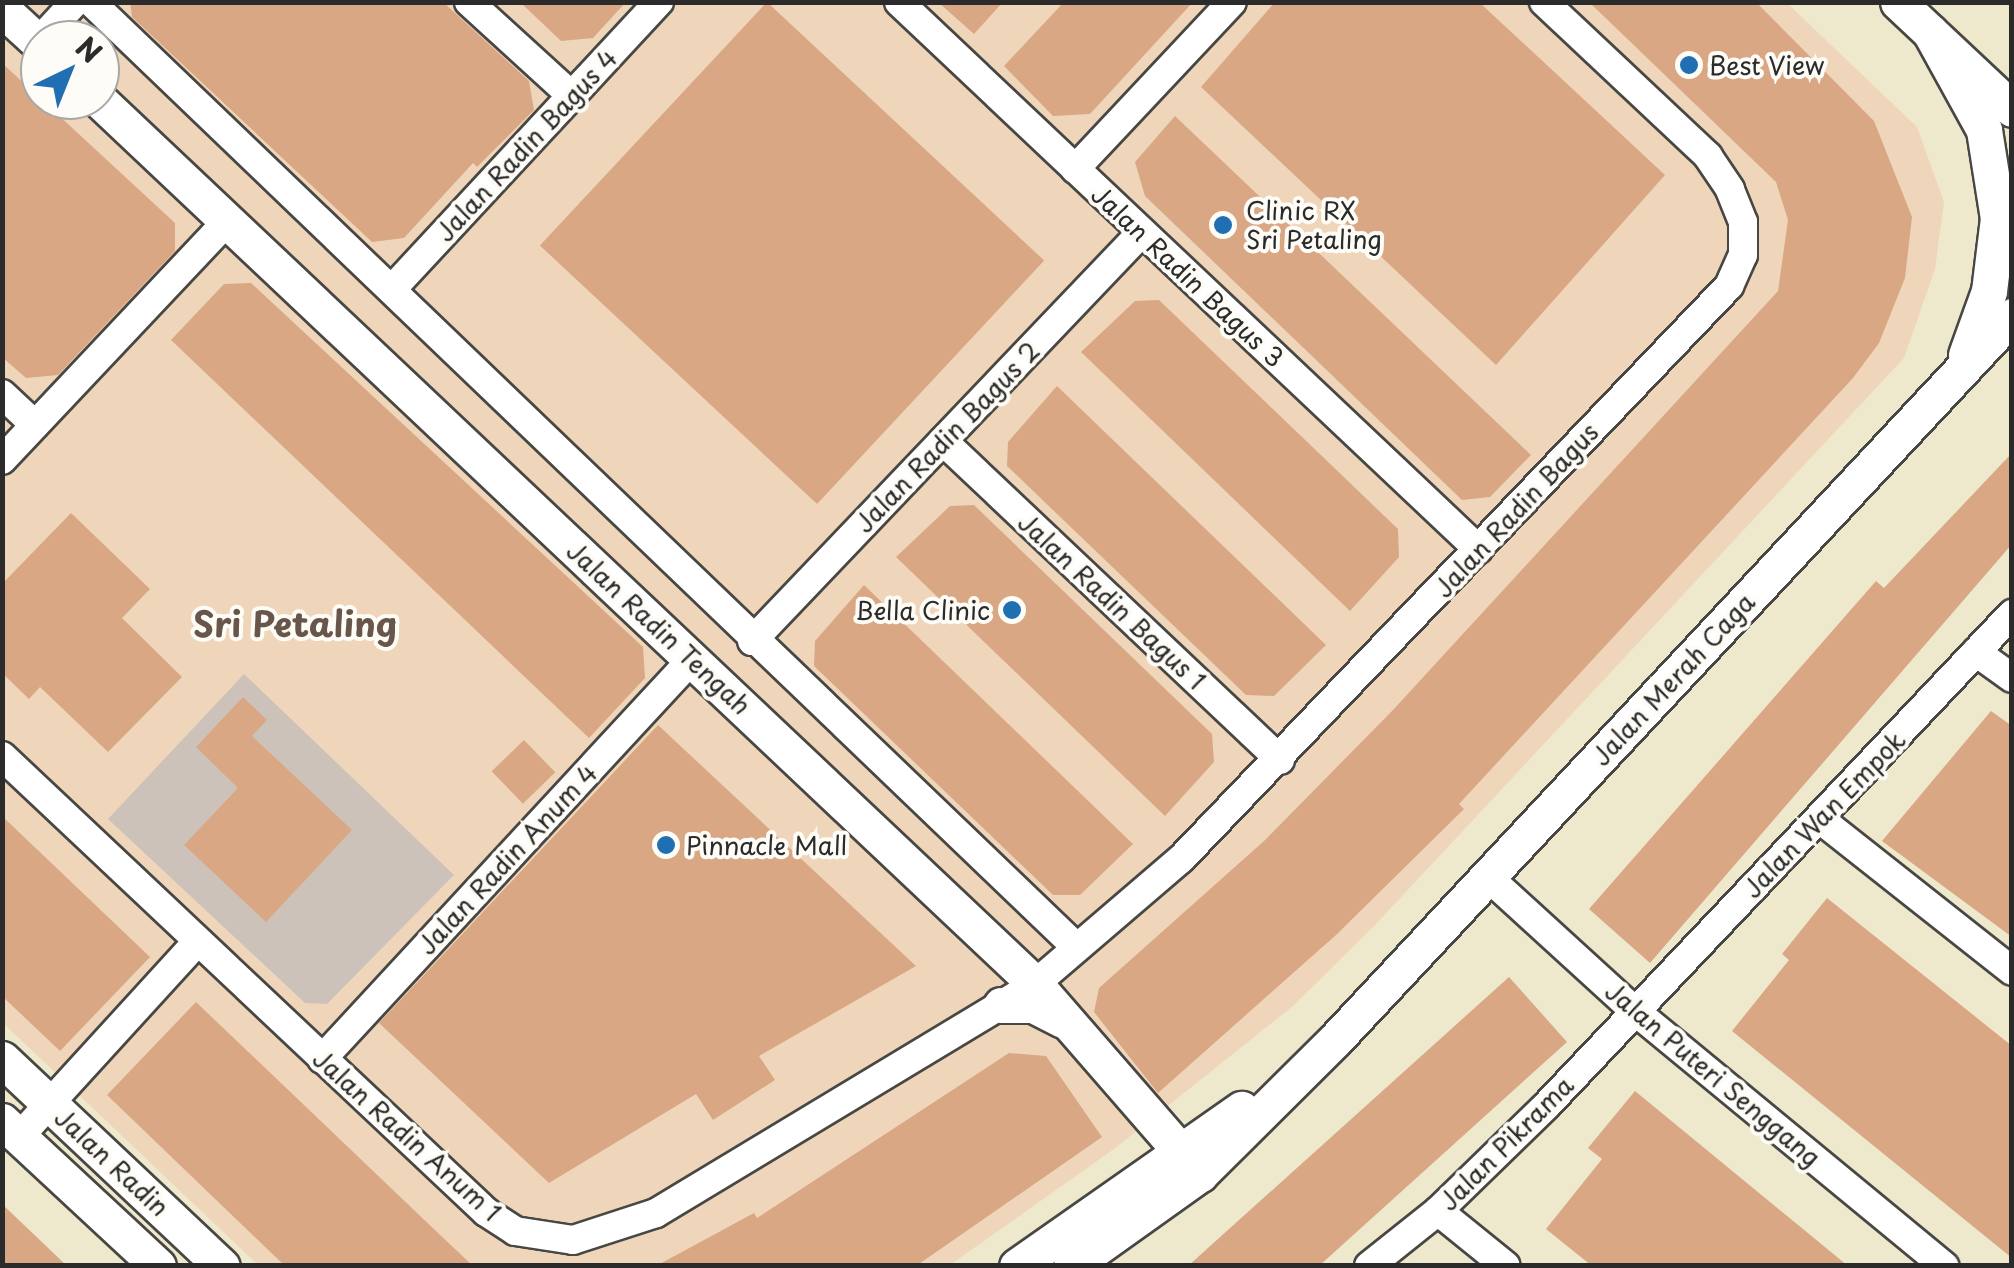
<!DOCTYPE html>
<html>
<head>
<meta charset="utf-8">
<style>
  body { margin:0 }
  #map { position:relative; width:2014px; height:1268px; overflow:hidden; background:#eee8cd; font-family:"Playpen Sans",sans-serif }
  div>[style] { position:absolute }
  .built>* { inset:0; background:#efd6bb }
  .industrial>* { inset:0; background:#cdc2b9 }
  .building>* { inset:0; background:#d9a783; transform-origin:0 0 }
  .roads { filter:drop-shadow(2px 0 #484743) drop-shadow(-2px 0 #484743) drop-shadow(0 2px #484743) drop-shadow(0 -2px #484743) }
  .minor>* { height:28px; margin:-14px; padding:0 14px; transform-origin:14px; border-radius:14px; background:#fff }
  .tertiary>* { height:35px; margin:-17.5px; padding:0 17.5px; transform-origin:17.5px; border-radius:17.5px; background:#fff }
  .dots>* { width:28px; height:28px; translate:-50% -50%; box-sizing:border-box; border:5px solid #fdfcf7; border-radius:50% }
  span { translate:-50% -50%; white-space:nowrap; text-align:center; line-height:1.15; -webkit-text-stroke:8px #fdfcf7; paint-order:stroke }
  .poi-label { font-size:25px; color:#2b2b2b }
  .left { translate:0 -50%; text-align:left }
  .right { translate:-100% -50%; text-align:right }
  .street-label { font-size:25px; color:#2b2b2b }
  .district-label { font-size:35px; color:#68564a; font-weight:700 }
  .frame { position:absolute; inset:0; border:5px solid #2b2b2b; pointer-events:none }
  .north { position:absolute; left:20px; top:20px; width:100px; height:100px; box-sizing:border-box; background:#fdfcf7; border:2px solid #a9a8a5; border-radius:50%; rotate:43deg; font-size:28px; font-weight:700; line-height:40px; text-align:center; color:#2b2b2b }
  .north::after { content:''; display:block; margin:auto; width:35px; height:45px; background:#1f6fb2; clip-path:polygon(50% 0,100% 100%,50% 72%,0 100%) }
</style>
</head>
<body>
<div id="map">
  <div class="built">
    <i style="clip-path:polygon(evenodd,2px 3px,1787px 3px,1917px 127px,1944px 202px,1935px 269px,1904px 358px,1375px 925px,1293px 1006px,1114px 1149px,950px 1265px,258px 1265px,3px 1023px,2px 3px,40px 40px,100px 40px,100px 100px,40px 100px,40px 40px)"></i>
  </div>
  <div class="industrial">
    <i style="clip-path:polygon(244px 674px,454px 875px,327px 1004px,305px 1003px,108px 819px)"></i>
  </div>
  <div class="building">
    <i style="clip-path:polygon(130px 2px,443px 2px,529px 81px,534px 110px,477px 167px,473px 163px,404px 238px,372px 242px,132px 17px)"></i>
    <i style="clip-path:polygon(520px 2px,626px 2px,593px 38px,561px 41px)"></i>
    <i style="left:767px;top:2px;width:379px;height:333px;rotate:43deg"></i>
    <i style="clip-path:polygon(938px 2px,1003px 2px,974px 34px)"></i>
    <i style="clip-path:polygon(1064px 2px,1193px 2px,1090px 114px,1053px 116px,1004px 66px)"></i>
    <i style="clip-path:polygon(1275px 2px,1479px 2px,1665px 175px,1496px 365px,1201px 87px)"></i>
    <i style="clip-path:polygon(1589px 2px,1756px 2px,1874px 121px,1912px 217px,1905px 278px,1879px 343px,1853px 378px,1459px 804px,1464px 809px,1336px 935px,1158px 1093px,1094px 1012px,1099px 988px,1264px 841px,1393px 710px,1778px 291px,1788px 220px,1776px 182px)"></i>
    <i style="clip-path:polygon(2px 63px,175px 223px,175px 251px,58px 375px,26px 378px,2px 357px)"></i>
    <i style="clip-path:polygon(1175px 116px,1531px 455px,1490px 497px,1462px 500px,1145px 196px,1135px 162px)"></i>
    <i style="clip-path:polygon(251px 283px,643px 647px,645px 678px,589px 738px,171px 340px,224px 284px)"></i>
    <i style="clip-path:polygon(1159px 300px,1398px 529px,1399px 557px,1350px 611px,1081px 352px,1135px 301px)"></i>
    <i style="clip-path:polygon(1057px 386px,1326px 645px,1274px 696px,1246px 695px,1007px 466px,1008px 442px)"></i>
    <i style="clip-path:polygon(2012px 453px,2012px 544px,1650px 963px,1589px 909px,1876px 581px,1884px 588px)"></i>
    <i style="clip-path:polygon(974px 505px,1212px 734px,1214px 762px,1165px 816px,896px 557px,950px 506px)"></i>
    <i style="clip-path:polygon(71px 513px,150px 589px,122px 618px,182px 677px,108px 752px,40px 687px,29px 699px,2px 673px,2px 584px)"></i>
    <i style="clip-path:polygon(864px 585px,1133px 844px,1080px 895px,1053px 895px,814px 666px,815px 641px)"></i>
    <i style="clip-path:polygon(243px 697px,267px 720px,252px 736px,352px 830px,266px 922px,184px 845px,238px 788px,196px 747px)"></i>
    <i style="clip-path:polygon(1991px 711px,2012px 726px,2012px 937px,1882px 841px)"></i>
    <i style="clip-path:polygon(658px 725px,916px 966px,759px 1056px,775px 1080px,713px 1120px,696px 1094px,549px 1183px,379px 1023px)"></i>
    <i style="left:524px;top:740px;width:45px;height:45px;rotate:46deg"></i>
    <i style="clip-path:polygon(2px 816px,150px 957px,60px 1051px,2px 996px)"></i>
    <i style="clip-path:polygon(1827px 898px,2012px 1046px,2012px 1258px,1732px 1031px,1789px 960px,1782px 954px)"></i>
    <i style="clip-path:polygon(1509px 977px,1567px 1042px,1319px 1266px,1188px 1266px)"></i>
    <i style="clip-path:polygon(196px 1002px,437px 1232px,473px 1266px,285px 1266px,107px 1095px)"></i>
    <i style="clip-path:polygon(1009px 1053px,1046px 1056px,1102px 1137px,916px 1266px,656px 1266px,754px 1213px,757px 1218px)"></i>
    <i style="clip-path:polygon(1635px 1091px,1848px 1266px,1592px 1266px,1546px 1229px,1602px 1159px,1588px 1148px)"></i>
    <i style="clip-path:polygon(2px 1204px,67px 1266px,2px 1266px)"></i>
  </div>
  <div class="roads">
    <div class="minor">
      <i style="left:91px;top:2px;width:1366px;rotate:43.81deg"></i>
      <i style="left:469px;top:2px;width:139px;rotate:42.4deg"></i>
      <i style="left:899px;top:2px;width:797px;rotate:43.37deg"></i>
      <i style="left:38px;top:42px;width:54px;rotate:-47.2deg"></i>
      <i style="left:1075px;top:169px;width:229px;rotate:-46.8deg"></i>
      <i style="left:393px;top:288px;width:391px;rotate:-47.1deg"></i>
      <i style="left:2px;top:394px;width:45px;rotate:43.2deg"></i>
      <i style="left:943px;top:441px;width:464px;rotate:43.4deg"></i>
      <i style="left:2px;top:460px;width:328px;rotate:-46.7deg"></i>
      <i style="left:752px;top:641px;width:565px;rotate:-46.36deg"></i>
      <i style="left:1976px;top:652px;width:44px;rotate:35.8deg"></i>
      <i style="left:2px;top:756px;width:665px;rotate:43.29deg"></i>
      <i style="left:486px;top:1212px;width:35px;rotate:33deg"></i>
      <i style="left:515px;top:1231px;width:59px;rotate:8.8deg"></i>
      <i style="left:573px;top:1240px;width:87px;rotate:-18deg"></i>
      <i style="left:656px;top:1213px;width:443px;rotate:-31.1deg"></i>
      <i style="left:1035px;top:984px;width:192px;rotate:-40.6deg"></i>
      <i style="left:1181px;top:859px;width:793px;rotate:-46.28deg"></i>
      <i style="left:1729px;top:286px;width:34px;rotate:-66deg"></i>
      <i style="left:1743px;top:255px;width:33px;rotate:-90deg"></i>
      <i style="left:1743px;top:222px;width:35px;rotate:-112deg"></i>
      <i style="left:1730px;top:189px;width:40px;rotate:-124deg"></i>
      <i style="left:1708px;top:156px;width:225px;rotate:-136.8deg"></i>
      <i style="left:1821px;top:820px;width:243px;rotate:38.3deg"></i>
      <i style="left:1488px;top:877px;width:199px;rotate:42.4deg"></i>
      <i style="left:1635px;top:1011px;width:401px;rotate:39.5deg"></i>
      <i style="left:322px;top:1059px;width:545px;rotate:-47.23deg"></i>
      <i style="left:19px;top:1137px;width:265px;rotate:-47.6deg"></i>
      <i style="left:1438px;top:1211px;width:87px;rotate:39deg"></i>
      <i style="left:1369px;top:1266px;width:88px;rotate:-38.6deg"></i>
      <i style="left:1438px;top:1211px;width:151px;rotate:-44.2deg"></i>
      <i style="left:1546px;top:1106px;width:678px;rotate:-46.55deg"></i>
    </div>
    <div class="tertiary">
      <i style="left:1898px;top:2px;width:156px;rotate:43.2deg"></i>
      <i style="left:2px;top:9px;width:52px;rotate:42.6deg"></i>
      <i style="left:1930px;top:32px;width:112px;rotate:61.1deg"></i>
      <i style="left:1984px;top:130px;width:89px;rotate:81deg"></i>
      <i style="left:1998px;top:218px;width:74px;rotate:97deg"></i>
      <i style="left:1989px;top:291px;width:68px;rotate:109.8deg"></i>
      <i style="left:99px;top:100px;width:1287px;rotate:43.36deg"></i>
      <i style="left:1035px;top:984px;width:252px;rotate:49deg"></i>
      <i style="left:1001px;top:1005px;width:32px"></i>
      <i style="left:1033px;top:1005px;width:33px;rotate:27deg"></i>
      <i style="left:2px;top:1059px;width:302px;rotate:43.3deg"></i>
      <i style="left:2px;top:1121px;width:213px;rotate:42.9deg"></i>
      <i style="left:1017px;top:1266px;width:274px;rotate:-35deg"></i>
      <i style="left:1071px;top:1266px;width:158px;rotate:-35.5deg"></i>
      <i style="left:1200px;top:1174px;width:190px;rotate:-44.8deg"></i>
      <i style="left:1335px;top:1040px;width:991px;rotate:-46.92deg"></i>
    </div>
  </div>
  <div class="dots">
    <i style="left:1689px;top:65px;background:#1f6fb2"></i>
    <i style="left:1223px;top:225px;background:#1f6fb2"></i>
    <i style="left:1012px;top:610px;background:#1f6fb2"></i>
    <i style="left:666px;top:845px;background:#1f6fb2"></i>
  </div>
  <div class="poi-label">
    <span class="left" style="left:1709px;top:65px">Best View</span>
    <span class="left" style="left:1246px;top:225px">Clinic RX<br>Sri Petaling</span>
    <span class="right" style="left:990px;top:610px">Bella Clinic</span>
    <span class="left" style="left:686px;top:845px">Pinnacle Mall</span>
  </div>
  <div class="street-label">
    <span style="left:526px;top:145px;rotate:-47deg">Jalan Radin Bagus 4</span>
    <span style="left:1188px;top:276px;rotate:43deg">Jalan Radin Bagus 3</span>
    <span style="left:947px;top:437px;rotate:-46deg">Jalan Radin Bagus 2</span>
    <span style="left:1516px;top:510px;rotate:-47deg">Jalan Radin Bagus</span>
    <span style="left:1112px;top:601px;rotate:43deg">Jalan Radin Bagus 1</span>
    <span style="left:659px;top:628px;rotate:43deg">Jalan Radin Tengah</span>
    <span style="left:1673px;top:679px;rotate:-47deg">Jalan Merah Caga</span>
    <span style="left:1824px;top:814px;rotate:-46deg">Jalan Wan Empok</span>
    <span style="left:507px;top:859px;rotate:-47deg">Jalan Radin Anum 4</span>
    <span style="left:1713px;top:1074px;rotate:40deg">Jalan Puteri Senggang</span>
    <span style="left:407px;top:1135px;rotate:42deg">Jalan Radin Anum 1</span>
    <span style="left:1506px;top:1143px;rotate:-45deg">Jalan Pikrama</span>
    <span style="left:112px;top:1162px;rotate:43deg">Jalan Radin</span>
  </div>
  <div class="district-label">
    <span style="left:295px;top:623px">Sri Petaling</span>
  </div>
  <div class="frame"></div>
  <div class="north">N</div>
</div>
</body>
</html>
